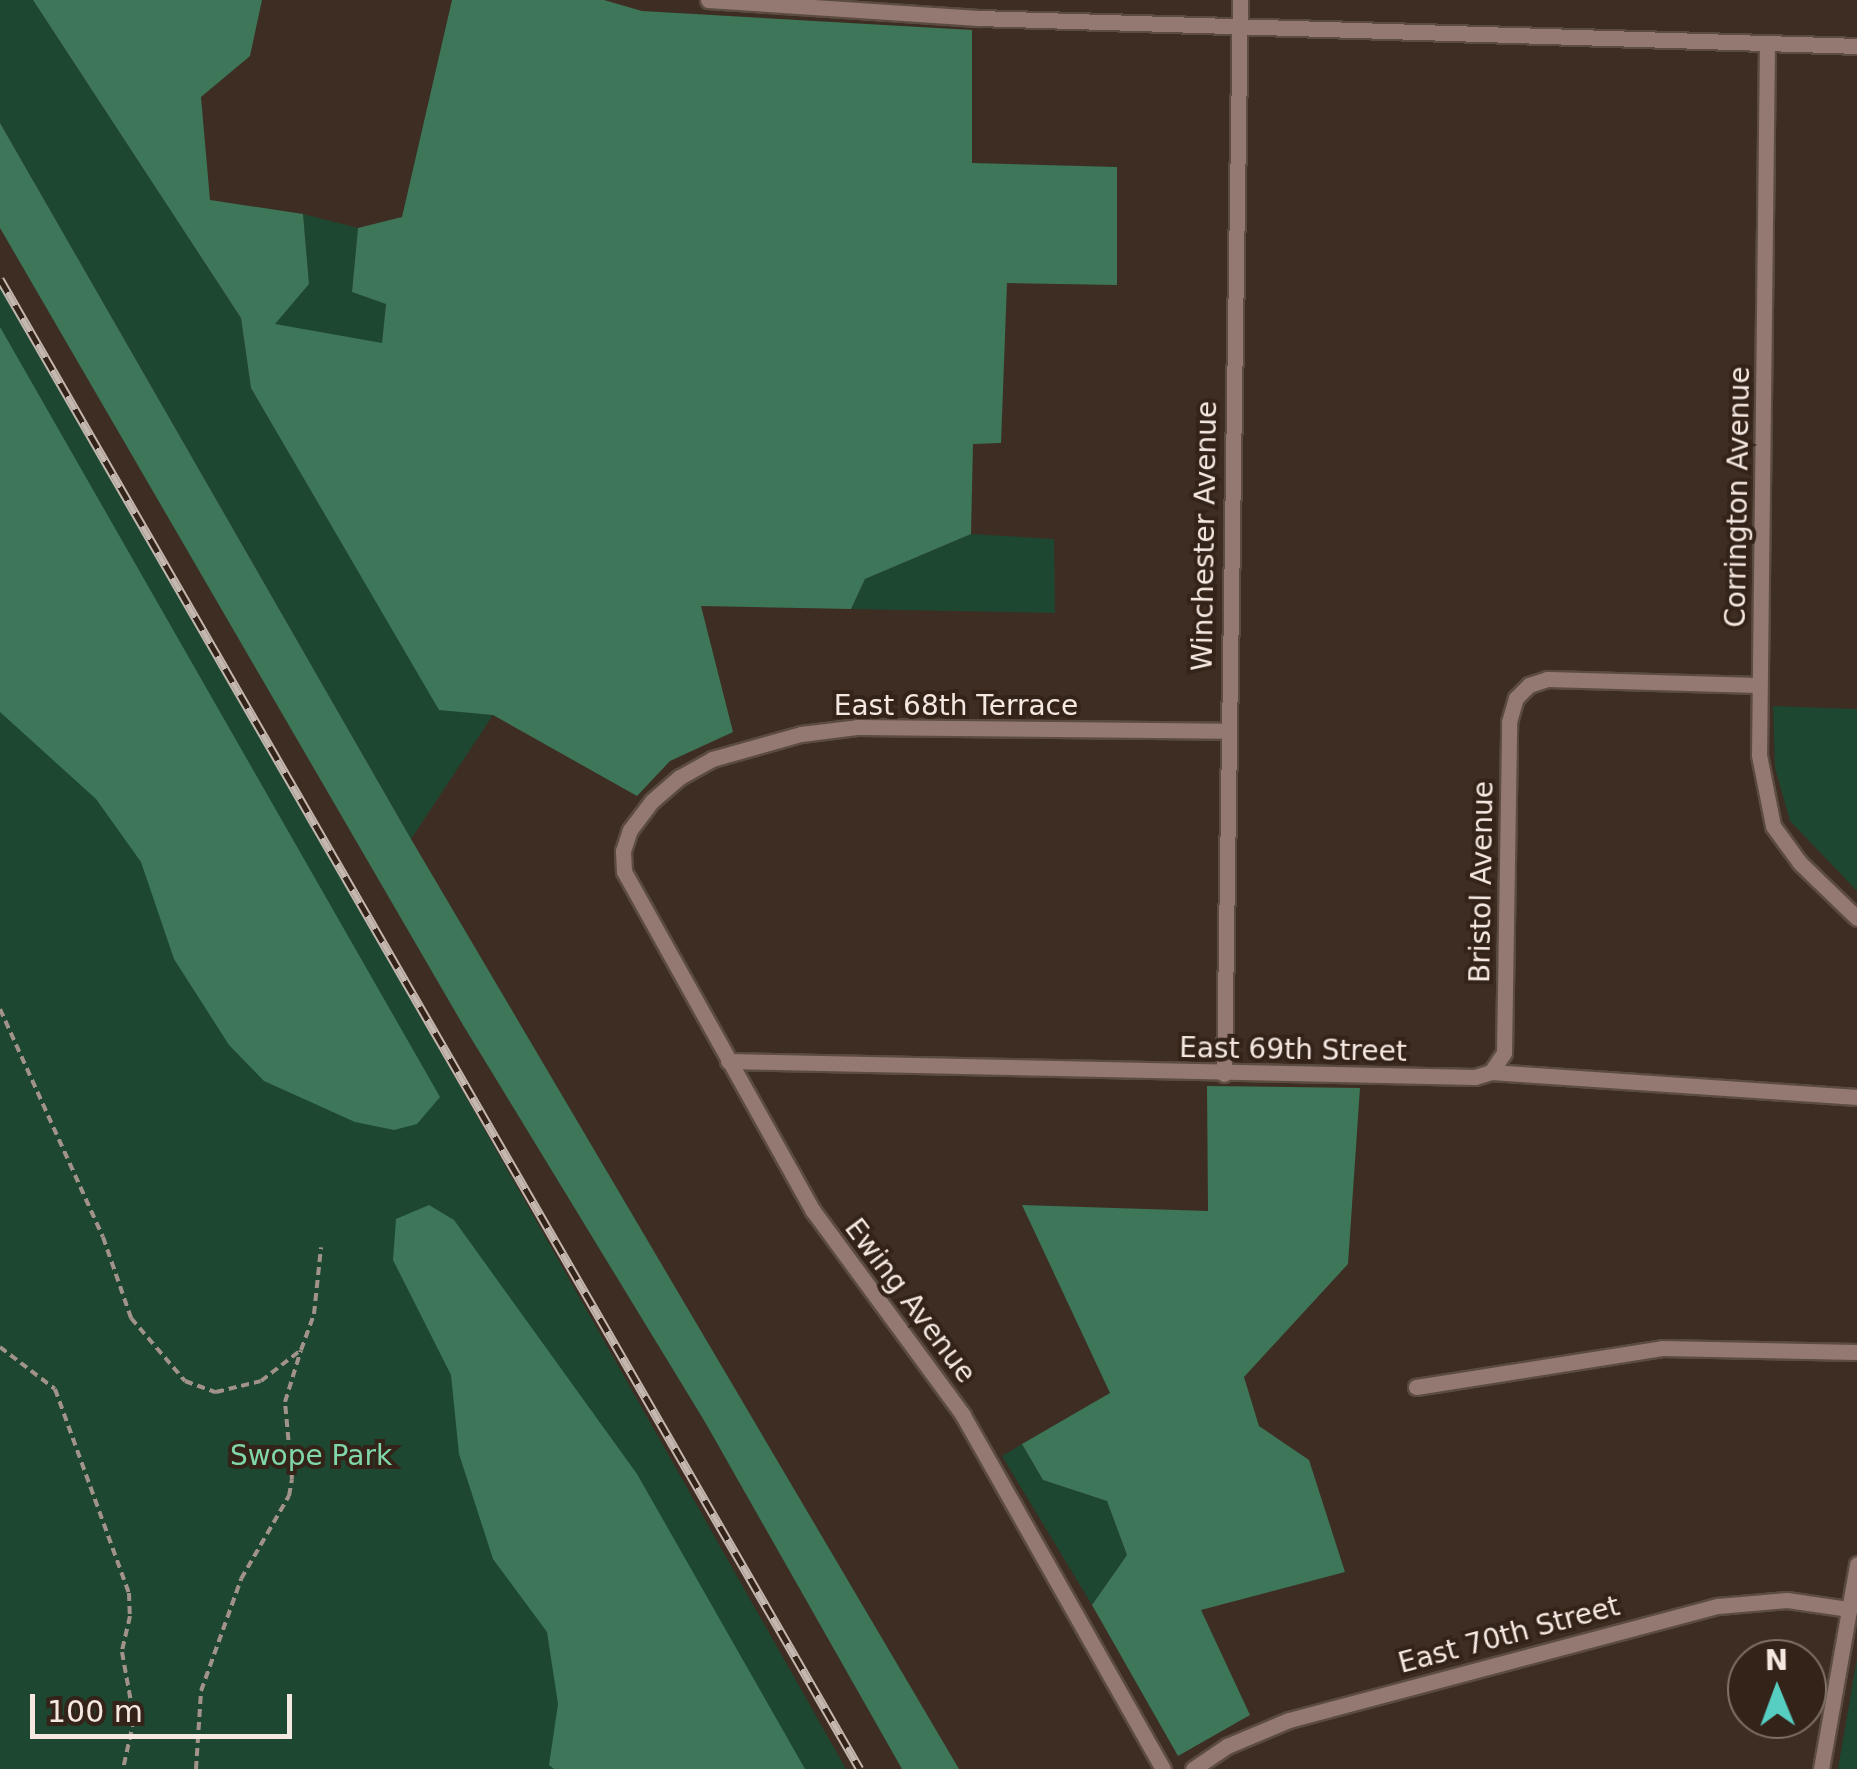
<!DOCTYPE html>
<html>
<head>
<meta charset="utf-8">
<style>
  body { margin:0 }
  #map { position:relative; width:1857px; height:1769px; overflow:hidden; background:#3e2d22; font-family:"DejaVu Sans",sans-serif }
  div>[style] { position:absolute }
  .green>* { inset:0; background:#1e4732 }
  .forest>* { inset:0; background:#3d7658 }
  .path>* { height:4px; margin-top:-2px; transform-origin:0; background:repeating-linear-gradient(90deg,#a1938a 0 8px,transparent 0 13px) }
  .roads { filter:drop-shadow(2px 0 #5b4b41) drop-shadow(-2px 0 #5b4b41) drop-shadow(0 2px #5b4b41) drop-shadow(0 -2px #5b4b41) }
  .minor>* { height:15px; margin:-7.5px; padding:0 7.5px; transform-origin:7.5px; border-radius:7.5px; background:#937972 }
  .rail>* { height:9px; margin-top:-4.5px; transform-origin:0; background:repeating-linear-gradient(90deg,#342319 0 15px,#c4b7af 0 30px); box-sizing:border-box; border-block:2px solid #c4b7af }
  span { translate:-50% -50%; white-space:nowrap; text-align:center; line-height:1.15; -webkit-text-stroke:8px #342319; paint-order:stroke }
  .street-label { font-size:28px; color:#f4e8e1 }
  .park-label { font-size:28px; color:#80d7a8 }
  .north { position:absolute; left:1727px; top:1639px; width:100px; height:100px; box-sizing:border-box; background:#342319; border:2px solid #817269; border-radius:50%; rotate:359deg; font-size:28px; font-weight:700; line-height:40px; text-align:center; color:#f4e8e1 }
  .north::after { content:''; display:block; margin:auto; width:35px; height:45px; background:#57cec2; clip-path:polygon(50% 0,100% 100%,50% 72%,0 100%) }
  .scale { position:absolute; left:30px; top:1694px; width:262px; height:45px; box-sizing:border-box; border:5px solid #f4e8e1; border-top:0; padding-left:12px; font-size:30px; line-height:35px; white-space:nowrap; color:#f4e8e1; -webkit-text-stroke:8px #342319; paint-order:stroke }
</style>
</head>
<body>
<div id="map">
  <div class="green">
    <i style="clip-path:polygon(0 0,33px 0,241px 318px,251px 388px,439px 709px,493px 715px,411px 839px,0 123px)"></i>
    <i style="clip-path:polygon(303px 214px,358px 228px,352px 292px,386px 303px,382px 344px,273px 324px,309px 284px)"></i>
    <i style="clip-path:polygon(0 280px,178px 587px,846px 1769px,0 1769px)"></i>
    <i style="clip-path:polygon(971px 534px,1054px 539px,1055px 613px,851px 609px,865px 579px)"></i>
    <i style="clip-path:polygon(1773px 706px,1857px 709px,1857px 891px,1790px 821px,1775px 768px)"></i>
    <i style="clip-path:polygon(1022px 1444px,1043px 1480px,1107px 1501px,1127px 1555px,1092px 1605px,1002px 1456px)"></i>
    <i style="clip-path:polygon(1857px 1658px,1857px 1769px,1838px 1769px)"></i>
  </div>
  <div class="forest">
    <i style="clip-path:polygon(33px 0,262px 0,250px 56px,201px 97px,210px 200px,303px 214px,309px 284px,275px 324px,382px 343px,386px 304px,352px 292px,358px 228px,402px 217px,452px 0,604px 0,642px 11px,972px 30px,972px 163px,1117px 167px,1117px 285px,1007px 283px,1001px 443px,973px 444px,971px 534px,865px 579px,851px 609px,701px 606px,733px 732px,670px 761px,637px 796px,493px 715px,439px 710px,251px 388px,241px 318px)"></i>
    <i style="clip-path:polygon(0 123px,411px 839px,959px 1769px,902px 1769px,705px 1422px,463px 1025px,0 228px)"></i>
    <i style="clip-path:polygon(0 327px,440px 1097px,417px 1124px,394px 1130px,355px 1122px,264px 1081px,229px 1045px,174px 959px,141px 862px,96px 799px,0 712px)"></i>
    <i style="clip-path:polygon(1207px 1086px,1360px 1088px,1348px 1264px,1244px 1377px,1259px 1426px,1309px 1460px,1345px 1572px,1201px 1610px,1250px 1715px,1178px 1756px,1092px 1605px,1127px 1555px,1107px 1501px,1043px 1480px,1022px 1444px,1110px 1393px,1022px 1205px,1208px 1211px)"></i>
    <i style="clip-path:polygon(429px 1205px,454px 1220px,637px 1474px,805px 1769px,554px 1769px,549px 1765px,558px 1704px,547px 1632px,493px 1559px,459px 1454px,451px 1375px,393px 1260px,396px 1219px)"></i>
  </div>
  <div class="path">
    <i style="left:0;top:1009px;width:250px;rotate:65.7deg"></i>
    <i style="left:103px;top:1237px;width:86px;rotate:70.9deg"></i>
    <i style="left:131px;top:1318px;width:83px;rotate:49.4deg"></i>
    <i style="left:185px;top:1381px;width:33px;rotate:20deg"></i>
    <i style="left:216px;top:1392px;width:46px;rotate:-13.7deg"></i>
    <i style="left:261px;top:1381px;width:51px;rotate:-37.8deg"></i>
    <i style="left:301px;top:1350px;width:38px;rotate:-70deg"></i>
    <i style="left:314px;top:1314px;width:67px;rotate:-84deg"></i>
    <i style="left:0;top:1347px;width:69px;rotate:37.4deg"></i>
    <i style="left:55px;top:1389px;width:217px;rotate:70.1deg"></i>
    <i style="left:129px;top:1593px;width:23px;rotate:88deg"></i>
    <i style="left:130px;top:1616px;width:37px;rotate:103deg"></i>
    <i style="left:122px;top:1652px;width:68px;rotate:79.8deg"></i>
    <i style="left:134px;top:1719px;width:51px;rotate:102.4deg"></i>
    <i style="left:196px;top:1769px;width:78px;rotate:-86.3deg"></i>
    <i style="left:201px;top:1691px;width:119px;rotate:-70.3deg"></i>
    <i style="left:241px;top:1579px;width:96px;rotate:-60deg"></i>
    <i style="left:289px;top:1496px;width:17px;rotate:-80deg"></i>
    <i style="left:292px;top:1479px;width:77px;rotate:-95.2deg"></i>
    <i style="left:285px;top:1402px;width:54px;rotate:-72.9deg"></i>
  </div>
  <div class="roads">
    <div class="minor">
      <i style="left:708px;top:0;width:271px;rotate:3.8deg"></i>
      <i style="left:978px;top:18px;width:879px;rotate:1.82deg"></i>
      <i style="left:1767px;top:43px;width:712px;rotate:90.64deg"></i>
      <i style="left:1759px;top:755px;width:72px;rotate:78.8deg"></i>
      <i style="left:1773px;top:826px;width:46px;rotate:53.9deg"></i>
      <i style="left:1800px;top:863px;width:79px;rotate:44deg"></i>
      <i style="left:728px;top:1061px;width:747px;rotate:1.23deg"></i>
      <i style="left:1475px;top:1077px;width:17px;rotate:-17deg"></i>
      <i style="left:1491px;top:1072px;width:367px;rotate:3.9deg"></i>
      <i style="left:1491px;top:1072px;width:23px;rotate:-56deg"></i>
      <i style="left:1504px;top:1053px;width:331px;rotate:-89.1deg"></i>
      <i style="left:1509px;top:722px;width:25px;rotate:-74deg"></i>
      <i style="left:1516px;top:698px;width:18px;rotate:-45deg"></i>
      <i style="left:1529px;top:685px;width:19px;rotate:-18deg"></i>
      <i style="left:1547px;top:679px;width:212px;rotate:1.6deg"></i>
      <i style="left:1224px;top:1074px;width:1074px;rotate:-89.15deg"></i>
      <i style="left:1416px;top:1387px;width:249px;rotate:-9deg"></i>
      <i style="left:1662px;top:1348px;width:195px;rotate:1.2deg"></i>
      <i style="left:1163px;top:1769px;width:407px;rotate:-119.5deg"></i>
      <i style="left:963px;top:1415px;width:253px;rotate:-126.3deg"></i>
      <i style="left:813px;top:1211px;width:389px;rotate:-119.1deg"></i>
      <i style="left:624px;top:871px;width:20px;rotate:-93deg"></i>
      <i style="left:623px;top:851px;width:22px;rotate:-72deg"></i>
      <i style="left:630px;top:830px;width:36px;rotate:-53deg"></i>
      <i style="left:652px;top:801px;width:37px;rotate:-41deg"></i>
      <i style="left:680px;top:777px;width:37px;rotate:-29deg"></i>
      <i style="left:712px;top:759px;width:92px;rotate:-15.7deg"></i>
      <i style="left:801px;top:734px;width:56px;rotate:-7.1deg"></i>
      <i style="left:857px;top:727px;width:369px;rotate:0.6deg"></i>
      <i style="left:1193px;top:1769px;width:41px;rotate:-34.1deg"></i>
      <i style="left:1227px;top:1746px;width:67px;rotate:-22.8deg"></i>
      <i style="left:1289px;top:1720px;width:444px;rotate:-14.9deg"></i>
      <i style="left:1718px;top:1606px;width:69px;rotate:-5deg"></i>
      <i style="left:1787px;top:1600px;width:63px;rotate:8.3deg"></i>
      <i style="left:1821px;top:1769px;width:208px;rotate:-80deg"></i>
    </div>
  </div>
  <div class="rail">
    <i style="left:0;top:279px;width:1720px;rotate:60.01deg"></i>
  </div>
  <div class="street-label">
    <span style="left:1738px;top:497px;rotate:-89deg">Corrington Avenue</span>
    <span style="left:1205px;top:536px;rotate:-89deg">Winchester Avenue</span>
    <span style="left:956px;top:706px">East 68th Terrace</span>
    <span style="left:1482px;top:882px;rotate:-89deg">Bristol Avenue</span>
    <span style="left:1293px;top:1050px;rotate:1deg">East 69th Street</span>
    <span style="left:910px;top:1301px;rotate:53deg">Ewing Avenue</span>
    <span style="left:1509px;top:1635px;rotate:-15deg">East 70th Street</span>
  </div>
  <div class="park-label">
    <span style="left:311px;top:1456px">Swope Park</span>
  </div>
  <div class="north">N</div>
  <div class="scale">100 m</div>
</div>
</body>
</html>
